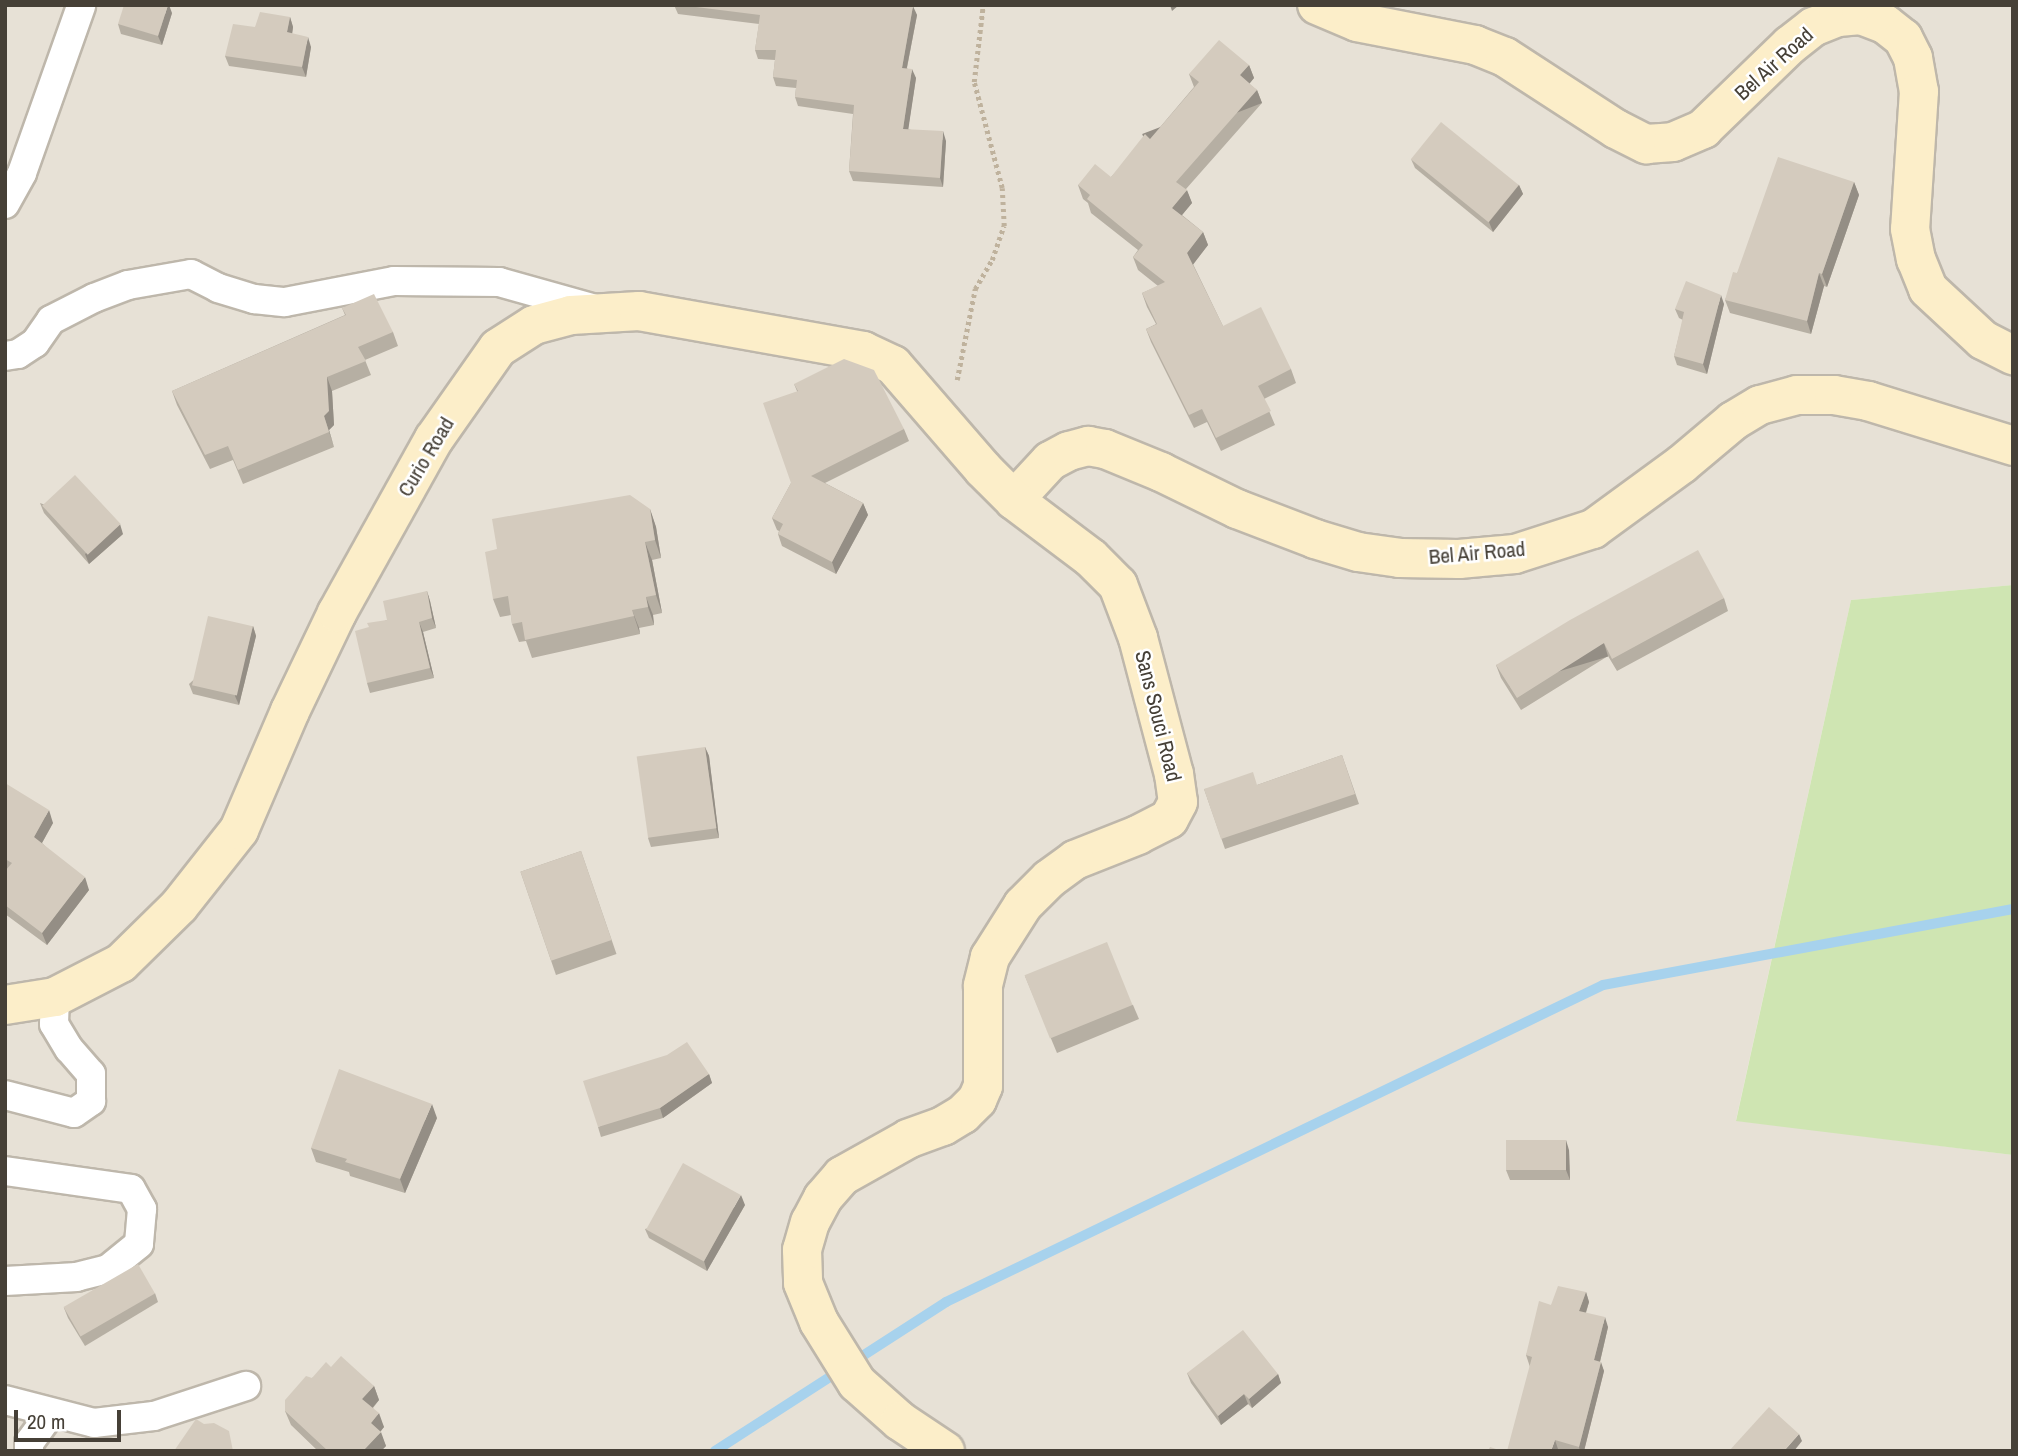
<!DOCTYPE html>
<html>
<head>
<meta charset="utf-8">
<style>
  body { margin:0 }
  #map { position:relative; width:2018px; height:1456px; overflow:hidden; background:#f3efe8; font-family:"Archivo Narrow",sans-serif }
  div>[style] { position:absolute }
  .residential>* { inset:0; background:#e7e1d6 }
  .green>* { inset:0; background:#cfe5b2 }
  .stream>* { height:10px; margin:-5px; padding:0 5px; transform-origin:5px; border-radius:5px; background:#a7d2ed }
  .path>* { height:4.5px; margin-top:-2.25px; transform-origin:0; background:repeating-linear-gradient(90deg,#bfb29d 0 3.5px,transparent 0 7px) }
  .roads { filter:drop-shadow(2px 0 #beb7ab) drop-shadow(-2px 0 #beb7ab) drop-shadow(0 2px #beb7ab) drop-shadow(0 -2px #beb7ab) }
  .minor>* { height:28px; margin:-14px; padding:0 14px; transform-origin:14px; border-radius:14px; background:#fff }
  .secondary>* { height:38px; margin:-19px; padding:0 19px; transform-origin:19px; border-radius:19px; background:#fceec9 }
  .wall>* { inset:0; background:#b6afa3; transform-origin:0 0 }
  .shaded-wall>* { inset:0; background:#948e85; transform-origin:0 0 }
  .building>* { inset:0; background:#d4cbbe; transform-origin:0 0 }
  span { translate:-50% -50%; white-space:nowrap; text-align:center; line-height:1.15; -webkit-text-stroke:5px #fff; paint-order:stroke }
  .street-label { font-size:21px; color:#464037 }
  .frame { position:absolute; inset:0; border:7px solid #464037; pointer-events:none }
  .scale { position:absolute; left:14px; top:1410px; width:107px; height:32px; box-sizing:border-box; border:4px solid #464037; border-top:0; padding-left:9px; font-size:21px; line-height:24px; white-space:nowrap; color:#464037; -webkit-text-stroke:5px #fff; paint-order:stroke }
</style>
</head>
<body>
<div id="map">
  <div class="residential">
    <i style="clip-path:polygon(5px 5px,2013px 5px,2013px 585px,1851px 600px,1736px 1120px,2013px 1155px,2013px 1451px,5px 1451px)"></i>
  </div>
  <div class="green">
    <i style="clip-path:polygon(2013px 585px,2013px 1155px,1736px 1121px,1851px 600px)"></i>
  </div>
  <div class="stream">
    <i style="left:715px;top:1451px;width:275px;rotate:-32.8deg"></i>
    <i style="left:946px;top:1302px;width:729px;rotate:-25.76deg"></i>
    <i style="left:1603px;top:985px;width:417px;rotate:-10.5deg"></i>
  </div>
  <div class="path">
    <i style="left:957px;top:380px;width:93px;rotate:-78.8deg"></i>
    <i style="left:975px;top:289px;width:34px;rotate:-60deg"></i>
    <i style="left:992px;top:260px;width:36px;rotate:-71deg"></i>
    <i style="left:1004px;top:226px;width:38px;rotate:-93deg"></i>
    <i style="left:1002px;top:188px;width:110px;rotate:-104.8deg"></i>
    <i style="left:974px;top:82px;width:78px;rotate:-83.3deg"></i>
  </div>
  <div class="roads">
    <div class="minor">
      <i style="left:5px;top:204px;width:35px;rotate:-61deg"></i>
      <i style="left:22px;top:173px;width:177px;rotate:-70.5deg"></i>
      <i style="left:5px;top:356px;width:13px;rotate:-9deg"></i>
      <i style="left:18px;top:354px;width:20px;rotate:-33deg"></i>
      <i style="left:35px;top:343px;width:28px;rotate:-55deg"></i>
      <i style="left:51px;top:320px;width:48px;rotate:-27.1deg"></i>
      <i style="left:94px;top:298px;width:36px;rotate:-21deg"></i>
      <i style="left:128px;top:285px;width:64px;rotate:-9.9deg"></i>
      <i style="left:191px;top:274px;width:30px;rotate:27deg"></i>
      <i style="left:218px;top:288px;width:38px;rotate:17deg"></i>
      <i style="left:254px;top:299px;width:31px;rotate:6deg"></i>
      <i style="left:285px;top:302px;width:111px;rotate:-10.9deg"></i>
      <i style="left:394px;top:281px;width:105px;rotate:0.5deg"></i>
      <i style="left:499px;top:282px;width:101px;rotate:15.6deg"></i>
      <i style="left:5px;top:1095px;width:71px;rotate:14.6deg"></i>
      <i style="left:74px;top:1113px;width:21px;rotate:-35deg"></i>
      <i style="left:91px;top:1101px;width:27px;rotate:-90deg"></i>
      <i style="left:91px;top:1074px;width:33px;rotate:-131deg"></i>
      <i style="left:69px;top:1049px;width:29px;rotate:-121deg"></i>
      <i style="left:54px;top:1024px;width:27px;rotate:-88deg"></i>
      <i style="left:5px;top:1171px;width:127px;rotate:8.1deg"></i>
      <i style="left:131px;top:1189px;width:23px;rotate:61deg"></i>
      <i style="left:142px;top:1209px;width:35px;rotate:95deg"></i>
      <i style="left:139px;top:1244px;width:40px;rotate:141deg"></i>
      <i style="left:108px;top:1269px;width:32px;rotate:166deg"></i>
      <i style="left:77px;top:1277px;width:72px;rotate:176.8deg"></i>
      <i style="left:5px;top:1400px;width:92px;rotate:14.5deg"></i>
      <i style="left:94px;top:1423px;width:60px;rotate:-6.7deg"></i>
      <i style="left:154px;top:1416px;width:97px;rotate:-18.1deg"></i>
      <i style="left:29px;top:1451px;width:8px;rotate:-90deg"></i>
      <i style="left:29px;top:1443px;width:36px;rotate:-54deg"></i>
    </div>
    <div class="secondary">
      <i style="left:1317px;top:5px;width:43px;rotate:23deg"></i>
      <i style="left:1357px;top:22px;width:120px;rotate:11deg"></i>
      <i style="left:1475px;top:45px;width:32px;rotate:22deg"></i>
      <i style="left:1505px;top:57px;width:132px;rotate:33deg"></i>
      <i style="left:1616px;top:129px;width:34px;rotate:27deg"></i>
      <i style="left:1646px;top:144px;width:27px;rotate:-4deg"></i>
      <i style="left:1673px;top:142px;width:33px;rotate:-23deg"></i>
      <i style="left:1703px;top:129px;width:121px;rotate:-44deg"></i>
      <i style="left:1790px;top:45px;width:29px;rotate:-38deg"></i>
      <i style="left:1813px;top:27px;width:27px;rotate:-22deg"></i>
      <i style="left:1838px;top:17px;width:23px;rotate:-5deg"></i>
      <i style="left:1861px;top:15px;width:26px;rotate:21deg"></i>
      <i style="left:1885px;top:24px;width:23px;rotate:38deg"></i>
      <i style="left:1903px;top:38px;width:22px;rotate:63deg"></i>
      <i style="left:1913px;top:58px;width:34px;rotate:80deg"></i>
      <i style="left:1919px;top:91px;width:138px;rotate:93.7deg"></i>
      <i style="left:1910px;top:229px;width:31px;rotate:79deg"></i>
      <i style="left:1916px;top:259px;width:32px;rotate:68deg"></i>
      <i style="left:1928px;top:289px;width:75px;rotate:42.8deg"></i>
      <i style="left:1983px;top:340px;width:34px;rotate:27deg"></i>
      <i style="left:1014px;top:500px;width:53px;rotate:-47.3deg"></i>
      <i style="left:1050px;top:461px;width:21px;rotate:-28deg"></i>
      <i style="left:1069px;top:451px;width:20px;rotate:-15deg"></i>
      <i style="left:1088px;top:446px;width:17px;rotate:10deg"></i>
      <i style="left:1105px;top:449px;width:61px;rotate:22.3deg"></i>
      <i style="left:1161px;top:472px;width:85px;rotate:26deg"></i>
      <i style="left:1237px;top:509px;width:84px;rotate:21deg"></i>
      <i style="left:1315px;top:539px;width:45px;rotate:16.8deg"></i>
      <i style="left:1358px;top:552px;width:42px;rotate:8.1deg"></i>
      <i style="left:1400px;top:558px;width:59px;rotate:1deg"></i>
      <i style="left:1459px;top:559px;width:56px;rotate:-5.1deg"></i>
      <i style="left:1515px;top:554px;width:82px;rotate:-17.8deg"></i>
      <i style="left:1593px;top:529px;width:110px;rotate:-36.1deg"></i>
      <i style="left:1682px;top:464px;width:67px;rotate:-40.1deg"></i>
      <i style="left:1733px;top:421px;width:31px;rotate:-31deg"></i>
      <i style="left:1760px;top:405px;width:38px;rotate:-15deg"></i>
      <i style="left:1797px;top:395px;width:37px"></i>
      <i style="left:1834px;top:395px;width:35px;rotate:10deg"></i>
      <i style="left:1868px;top:401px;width:152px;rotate:17.2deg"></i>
      <i style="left:5px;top:1005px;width:51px;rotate:-9.1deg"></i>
      <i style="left:55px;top:997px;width:74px;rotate:-27.3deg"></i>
      <i style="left:121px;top:963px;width:81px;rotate:-44.5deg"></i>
      <i style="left:179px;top:906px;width:97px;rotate:-51.7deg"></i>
      <i style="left:239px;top:830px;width:129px;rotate:-66.8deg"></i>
      <i style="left:290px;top:711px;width:109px;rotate:-64.4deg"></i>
      <i style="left:337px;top:613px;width:199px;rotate:-60.9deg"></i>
      <i style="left:434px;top:439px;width:111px;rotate:-54.9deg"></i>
      <i style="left:498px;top:348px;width:43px;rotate:-32.6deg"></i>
      <i style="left:534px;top:325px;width:38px;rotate:-15deg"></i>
      <i style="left:571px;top:315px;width:68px;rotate:-3.4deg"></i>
      <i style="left:639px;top:311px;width:228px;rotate:10.1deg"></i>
      <i style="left:863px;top:351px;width:33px;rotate:25deg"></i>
      <i style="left:893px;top:365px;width:138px;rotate:49.1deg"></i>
      <i style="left:983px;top:469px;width:44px;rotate:45deg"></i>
      <i style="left:1014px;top:500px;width:96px;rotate:37deg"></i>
      <i style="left:1091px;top:558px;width:38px;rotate:45deg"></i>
      <i style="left:1118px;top:585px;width:57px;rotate:69.3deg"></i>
      <i style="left:1138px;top:638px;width:141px;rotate:75.2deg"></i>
      <i style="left:1174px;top:774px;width:28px;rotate:82deg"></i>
      <i style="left:1178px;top:802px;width:19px;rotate:118deg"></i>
      <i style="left:1169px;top:819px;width:35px;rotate:153deg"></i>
      <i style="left:1138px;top:835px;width:68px;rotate:158.4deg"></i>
      <i style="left:1075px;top:860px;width:32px;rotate:144deg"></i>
      <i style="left:1049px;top:879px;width:37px;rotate:135deg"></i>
      <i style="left:1023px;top:905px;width:62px;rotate:122.4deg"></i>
      <i style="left:990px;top:957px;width:30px;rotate:104deg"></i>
      <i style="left:983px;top:986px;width:100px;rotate:90deg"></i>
      <i style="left:983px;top:1086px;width:15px;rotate:113deg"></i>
      <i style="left:977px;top:1100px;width:20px;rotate:135deg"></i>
      <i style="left:963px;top:1114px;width:23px;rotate:149deg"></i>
      <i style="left:943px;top:1126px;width:37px;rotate:160deg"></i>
      <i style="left:908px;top:1139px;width:76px;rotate:150.7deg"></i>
      <i style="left:842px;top:1176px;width:29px;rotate:131deg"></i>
      <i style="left:823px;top:1198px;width:27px;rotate:118deg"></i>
      <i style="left:810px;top:1222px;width:29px;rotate:106deg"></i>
      <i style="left:802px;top:1250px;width:33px;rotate:88deg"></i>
      <i style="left:803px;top:1283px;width:42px;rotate:67.7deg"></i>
      <i style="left:819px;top:1322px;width:72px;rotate:58.1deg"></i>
      <i style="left:857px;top:1383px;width:57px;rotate:41.5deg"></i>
      <i style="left:900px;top:1421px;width:54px;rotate:33.7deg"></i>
    </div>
  </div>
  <div class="wall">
    <i style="clip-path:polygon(674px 5px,910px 5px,917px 15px,907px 68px,916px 78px,908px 129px,946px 141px,943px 187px,853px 181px,849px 171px,853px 114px,798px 106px,795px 97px,796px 88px,776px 86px,773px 77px,775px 60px,758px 59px,755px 50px,759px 24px,678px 14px)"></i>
    <i style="clip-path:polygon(172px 13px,162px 45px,121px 34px,118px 24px)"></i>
    <i style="clip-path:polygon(290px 17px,293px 27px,292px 34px,311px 47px,306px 77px,229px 66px,225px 56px,255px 27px)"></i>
    <i style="clip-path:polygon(1249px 65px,1254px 78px,1249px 84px,1257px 90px,1262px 103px,1186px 189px,1192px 203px,1182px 215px,1203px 232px,1208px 245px,1193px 264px,1223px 326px,1291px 369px,1296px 383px,1264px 399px,1275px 425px,1221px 451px,1207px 422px,1194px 428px,1151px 342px,1146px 329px,1156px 324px,1147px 307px,1142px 293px,1158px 286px,1138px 270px,1133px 257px,1138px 250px,1091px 213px,1088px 203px,1083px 199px,1078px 185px,1111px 177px,1150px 139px,1194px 87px,1189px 74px)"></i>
    <i style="clip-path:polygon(1411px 159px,1519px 185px,1523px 194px,1493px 232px,1415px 168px)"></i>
    <i style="clip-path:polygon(1854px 182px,1859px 195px,1827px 287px,1824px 286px,1811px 334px,1730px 313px,1725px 300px,1737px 273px)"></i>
    <i style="clip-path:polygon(1724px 304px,1707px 374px,1677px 365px,1674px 356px,1683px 320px,1679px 318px,1675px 309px)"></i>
    <i style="clip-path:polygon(342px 308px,393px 332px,398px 346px,365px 360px,371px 375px,332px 391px,334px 425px,329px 430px,334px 447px,243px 484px,233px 460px,210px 469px,177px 405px,172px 391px,345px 315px)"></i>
    <i style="clip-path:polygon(794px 384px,904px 429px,909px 441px,825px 483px,863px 503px,868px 515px,836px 574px,782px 546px,778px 534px,779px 531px,777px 530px,772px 518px,791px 483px,797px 391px)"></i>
    <i style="clip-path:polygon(40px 503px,123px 534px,89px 564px,44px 513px)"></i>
    <i style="clip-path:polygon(650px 509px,656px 527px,661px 558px,652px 560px,662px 613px,653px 615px,654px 625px,639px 628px,640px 634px,532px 658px,526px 641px,519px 642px,512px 624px,511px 615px,500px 617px,493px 599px,497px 549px)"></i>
    <i style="clip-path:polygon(427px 591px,430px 601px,436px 628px,423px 632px,434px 678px,370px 693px,367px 683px,369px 627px,387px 620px)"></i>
    <i style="clip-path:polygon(1724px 598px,1728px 611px,1617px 671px,1608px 656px,1521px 710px,1501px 678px,1496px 665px)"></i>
    <i style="clip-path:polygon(253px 626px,256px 636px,239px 705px,193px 694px,189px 684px)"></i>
    <i style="clip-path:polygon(705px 747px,709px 756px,719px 838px,651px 847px,648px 838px)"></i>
    <i style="clip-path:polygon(1342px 755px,1359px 804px,1225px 849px,1204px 789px,1257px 785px)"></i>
    <i style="clip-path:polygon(5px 783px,53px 823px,42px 843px,89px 890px,47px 945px,5px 914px,5px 871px,7px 870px,5px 869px)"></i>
    <i style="left:581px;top:851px;width:109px;height:64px;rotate:71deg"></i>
    <i style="clip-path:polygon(1025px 976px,1133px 1005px,1139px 1019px,1057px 1053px)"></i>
    <i style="clip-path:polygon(709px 1074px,712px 1083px,663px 1118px,601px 1137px,598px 1127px)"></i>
    <i style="clip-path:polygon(437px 1118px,405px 1193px,350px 1176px,349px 1172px,316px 1162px,311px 1148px)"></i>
    <i style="clip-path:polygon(1569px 1150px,1570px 1180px,1510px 1180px,1506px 1170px)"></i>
    <i style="clip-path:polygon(745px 1205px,707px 1271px,649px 1238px,645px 1229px)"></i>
    <i style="clip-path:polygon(1586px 1292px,1589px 1302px,1586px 1313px,1608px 1327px,1600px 1362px,1604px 1371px,1584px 1451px,1563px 1451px,1558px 1449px,1558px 1451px,1526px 1355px,1551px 1305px)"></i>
    <i style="clip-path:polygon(155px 1293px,158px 1302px,85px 1346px,68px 1318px,64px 1308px)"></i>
    <i style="clip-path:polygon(331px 1367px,374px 1386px,379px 1400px,373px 1408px,384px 1427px,380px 1432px,386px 1446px,381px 1451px,318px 1451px,291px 1425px,285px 1411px,312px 1378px)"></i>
    <i style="clip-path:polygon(1187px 1373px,1278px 1374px,1281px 1383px,1252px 1408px,1248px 1404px,1221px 1425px,1191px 1383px)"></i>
  </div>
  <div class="shaded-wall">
    <i style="clip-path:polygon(168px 5px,169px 5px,172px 13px,162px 45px,158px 36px)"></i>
    <i style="clip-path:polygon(1170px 5px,1179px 5px,1172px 11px)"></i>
    <i style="clip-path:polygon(913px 6px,917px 15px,905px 77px,902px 68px)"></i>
    <i style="clip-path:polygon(290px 17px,293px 27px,291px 42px,287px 32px)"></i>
    <i style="clip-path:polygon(308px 37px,311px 47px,306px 77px,302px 67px)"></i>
    <i style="clip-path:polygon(1249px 65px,1254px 78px,1245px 89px,1240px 75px)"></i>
    <i style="clip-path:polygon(912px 69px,916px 78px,907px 138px,903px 129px)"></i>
    <i style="left:1257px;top:90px;width:14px;height:123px;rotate:69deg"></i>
    <i style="clip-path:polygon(943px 131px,946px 141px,943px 187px,940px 178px)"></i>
    <i style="clip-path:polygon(1854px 182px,1859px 195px,1827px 287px,1822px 274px)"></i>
    <i style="clip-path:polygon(1519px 185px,1523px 194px,1493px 232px,1489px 222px)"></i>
    <i style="clip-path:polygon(1187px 190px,1192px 203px,1177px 221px,1172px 208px)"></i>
    <i style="clip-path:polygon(1203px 232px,1208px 245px,1192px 266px,1187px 253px)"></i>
    <i style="clip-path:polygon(1819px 273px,1824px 286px,1811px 334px,1807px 321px)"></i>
    <i style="clip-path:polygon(1721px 295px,1724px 304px,1707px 374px,1703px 364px)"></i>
    <i style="clip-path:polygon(327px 377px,332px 391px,334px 425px,329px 430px,334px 447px,324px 416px)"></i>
    <i style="clip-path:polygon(863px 503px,868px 515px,836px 574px,832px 562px)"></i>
    <i style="clip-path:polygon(650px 509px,656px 527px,661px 558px,655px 540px)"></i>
    <i style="clip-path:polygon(120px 524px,123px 534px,89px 564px,85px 554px)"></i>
    <i style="clip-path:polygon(645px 542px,652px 560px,662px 613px,656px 595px)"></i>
    <i style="clip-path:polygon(427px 591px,430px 601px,436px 628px,432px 618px)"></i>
    <i style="clip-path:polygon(646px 597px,653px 615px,654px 625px,648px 607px)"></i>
    <i style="clip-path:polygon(632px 610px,639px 628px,640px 634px)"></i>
    <i style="clip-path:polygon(419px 622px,423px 632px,434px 678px,430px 668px)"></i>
    <i style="clip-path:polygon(253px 626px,256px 636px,239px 705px,235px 696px)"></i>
    <i style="left:1604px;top:643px;width:14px;height:103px;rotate:73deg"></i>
    <i style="clip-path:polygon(705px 747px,709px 756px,719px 838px,716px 828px)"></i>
    <i style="clip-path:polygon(49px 810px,53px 823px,38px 850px,34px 837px)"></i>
    <i style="clip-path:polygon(85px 877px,89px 890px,47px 945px,42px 933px)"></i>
    <i style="clip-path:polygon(709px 1074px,712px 1083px,663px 1118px,660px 1108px)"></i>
    <i style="clip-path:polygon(432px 1104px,437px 1118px,405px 1193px,400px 1179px)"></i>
    <i style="clip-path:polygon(1566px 1140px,1569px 1150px,1570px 1180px,1566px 1170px)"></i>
    <i style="clip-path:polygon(741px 1195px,745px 1205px,707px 1271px,704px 1261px)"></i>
    <i style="clip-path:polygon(1586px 1292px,1589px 1302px,1583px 1321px,1579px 1311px)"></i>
    <i style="clip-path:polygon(1605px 1317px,1608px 1327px,1598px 1370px,1594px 1360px)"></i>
    <i style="clip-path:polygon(1601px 1362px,1604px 1371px,1584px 1451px,1580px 1451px,1579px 1447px)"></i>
    <i style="clip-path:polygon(1278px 1374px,1281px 1383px,1252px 1408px,1249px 1399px)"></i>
    <i style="clip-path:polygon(374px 1386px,379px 1400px,368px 1413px,362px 1399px)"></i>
    <i style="clip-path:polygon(1244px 1394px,1248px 1404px,1221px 1425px,1218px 1416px)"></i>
    <i style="clip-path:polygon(379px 1413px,384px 1427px,376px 1437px,371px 1423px)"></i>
    <i style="clip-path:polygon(381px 1432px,386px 1446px,381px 1451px,363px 1451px)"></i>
    <i style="clip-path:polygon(1799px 1434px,1802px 1441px,1794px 1451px,1784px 1451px)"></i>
    <i style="clip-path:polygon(1555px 1440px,1558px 1449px,1558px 1451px,1551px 1451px)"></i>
  </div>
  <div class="building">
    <i style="clip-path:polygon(124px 5px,168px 5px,158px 36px,118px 24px)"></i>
    <i style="clip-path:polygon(680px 5px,913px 6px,902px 68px,912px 69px,903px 129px,943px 131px,940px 178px,849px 171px,854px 105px,795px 97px,797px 80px,773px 77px,776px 50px,755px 50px,760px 15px)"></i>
    <i style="clip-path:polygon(260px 12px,290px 17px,287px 32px,308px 37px,302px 67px,225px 56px,233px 24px,255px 27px)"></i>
    <i style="clip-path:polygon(1219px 40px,1249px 65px,1240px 75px,1257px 90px,1176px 182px,1187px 190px,1172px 208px,1203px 232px,1187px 253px,1223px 326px,1261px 307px,1291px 369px,1258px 386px,1271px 411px,1216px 438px,1202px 409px,1189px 415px,1146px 329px,1157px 324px,1142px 293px,1165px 282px,1133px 257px,1143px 245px,1087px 199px,1090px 195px,1078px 185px,1095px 164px,1111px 177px,1145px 134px,1150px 139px,1199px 82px,1189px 74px)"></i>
    <i style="left:1441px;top:122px;width:100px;height:48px;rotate:39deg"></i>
    <i style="clip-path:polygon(1778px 157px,1854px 182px,1822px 274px,1819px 273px,1807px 321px,1725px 300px,1733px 272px,1737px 273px)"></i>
    <i style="clip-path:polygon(1686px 281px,1721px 295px,1703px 364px,1674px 356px,1684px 312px,1675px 309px)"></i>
    <i style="clip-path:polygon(374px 294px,393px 332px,358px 347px,366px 361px,327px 377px,329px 411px,324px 416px,329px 432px,238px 470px,228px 446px,205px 455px,172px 391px,346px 315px,342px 308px)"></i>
    <i style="clip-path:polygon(844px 359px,874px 370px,904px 429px,811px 476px,863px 503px,832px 562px,778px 534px,783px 524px,772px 518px,791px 483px,763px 403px,798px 391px,794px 384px)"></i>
    <i style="left:75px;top:475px;width:67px;height:45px;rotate:47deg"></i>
    <i style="clip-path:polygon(630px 495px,650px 509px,655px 540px,645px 542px,656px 595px,646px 597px,648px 607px,632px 610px,634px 616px,525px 640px,522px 622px,512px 624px,508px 596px,493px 599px,485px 552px,497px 549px,492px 519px)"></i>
    <i style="clip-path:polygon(1698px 550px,1724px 598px,1612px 659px,1604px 643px,1517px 698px,1496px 665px,1570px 620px)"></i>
    <i style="clip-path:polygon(427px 591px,432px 618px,419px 622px,430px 668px,367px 683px,355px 631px,369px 627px,367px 623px,387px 620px,383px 601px)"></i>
    <i style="left:208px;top:616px;width:46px;height:71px;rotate:13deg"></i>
    <i style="left:705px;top:747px;width:82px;height:69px;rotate:82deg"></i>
    <i style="clip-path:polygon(1342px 755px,1355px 794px,1221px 839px,1204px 789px,1253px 772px,1257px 785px)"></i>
    <i style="clip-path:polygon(5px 783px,49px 810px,34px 837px,85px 877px,42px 933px,5px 905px,5px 891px,7px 889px,5px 888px,5px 871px,12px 863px,5px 859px)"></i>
    <i style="left:581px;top:851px;width:94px;height:64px;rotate:71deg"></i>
    <i style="left:1107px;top:942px;width:68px;height:89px;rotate:68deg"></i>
    <i style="clip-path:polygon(687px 1042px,709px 1074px,660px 1108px,598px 1127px,583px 1081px,667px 1055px)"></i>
    <i style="clip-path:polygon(339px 1069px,432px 1104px,400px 1179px,345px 1162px,347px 1159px,311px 1148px)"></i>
    <i style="left:1506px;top:1140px;width:60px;height:30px"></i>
    <i style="left:683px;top:1163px;width:66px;height:76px;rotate:29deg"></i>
    <i style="left:138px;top:1264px;width:34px;height:86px;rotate:60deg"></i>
    <i style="clip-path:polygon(1558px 1286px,1586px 1292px,1579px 1311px,1605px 1317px,1594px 1360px,1601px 1362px,1579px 1447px,1555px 1440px,1551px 1451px,1507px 1451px,1532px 1357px,1526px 1355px,1539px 1301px,1551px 1305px)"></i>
    <i style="clip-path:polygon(1243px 1330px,1278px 1374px,1249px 1399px,1244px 1394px,1218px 1416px,1187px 1373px)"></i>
    <i style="clip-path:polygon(341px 1356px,374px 1386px,362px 1399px,379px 1413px,371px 1423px,381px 1432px,363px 1451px,328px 1451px,285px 1411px,285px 1400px,306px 1376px,312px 1378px,326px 1362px,331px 1367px)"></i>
    <i style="clip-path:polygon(1769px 1407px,1799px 1434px,1784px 1451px,1729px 1451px)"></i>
    <i style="clip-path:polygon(196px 1419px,204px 1424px,214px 1423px,229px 1431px,233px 1451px,174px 1451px)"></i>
    <i style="clip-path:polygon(1490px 1447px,1502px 1451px,1488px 1451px)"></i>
  </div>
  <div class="street-label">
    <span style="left:1774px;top:64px;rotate:-42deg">Bel Air Road</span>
    <span style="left:426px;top:457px;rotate:-59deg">Curio Road</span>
    <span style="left:1477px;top:553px;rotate:-5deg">Bel Air Road</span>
    <span style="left:1158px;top:716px;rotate:76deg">Sans Souci Road</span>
  </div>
  <div class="frame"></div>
  <div class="scale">20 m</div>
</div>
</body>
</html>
